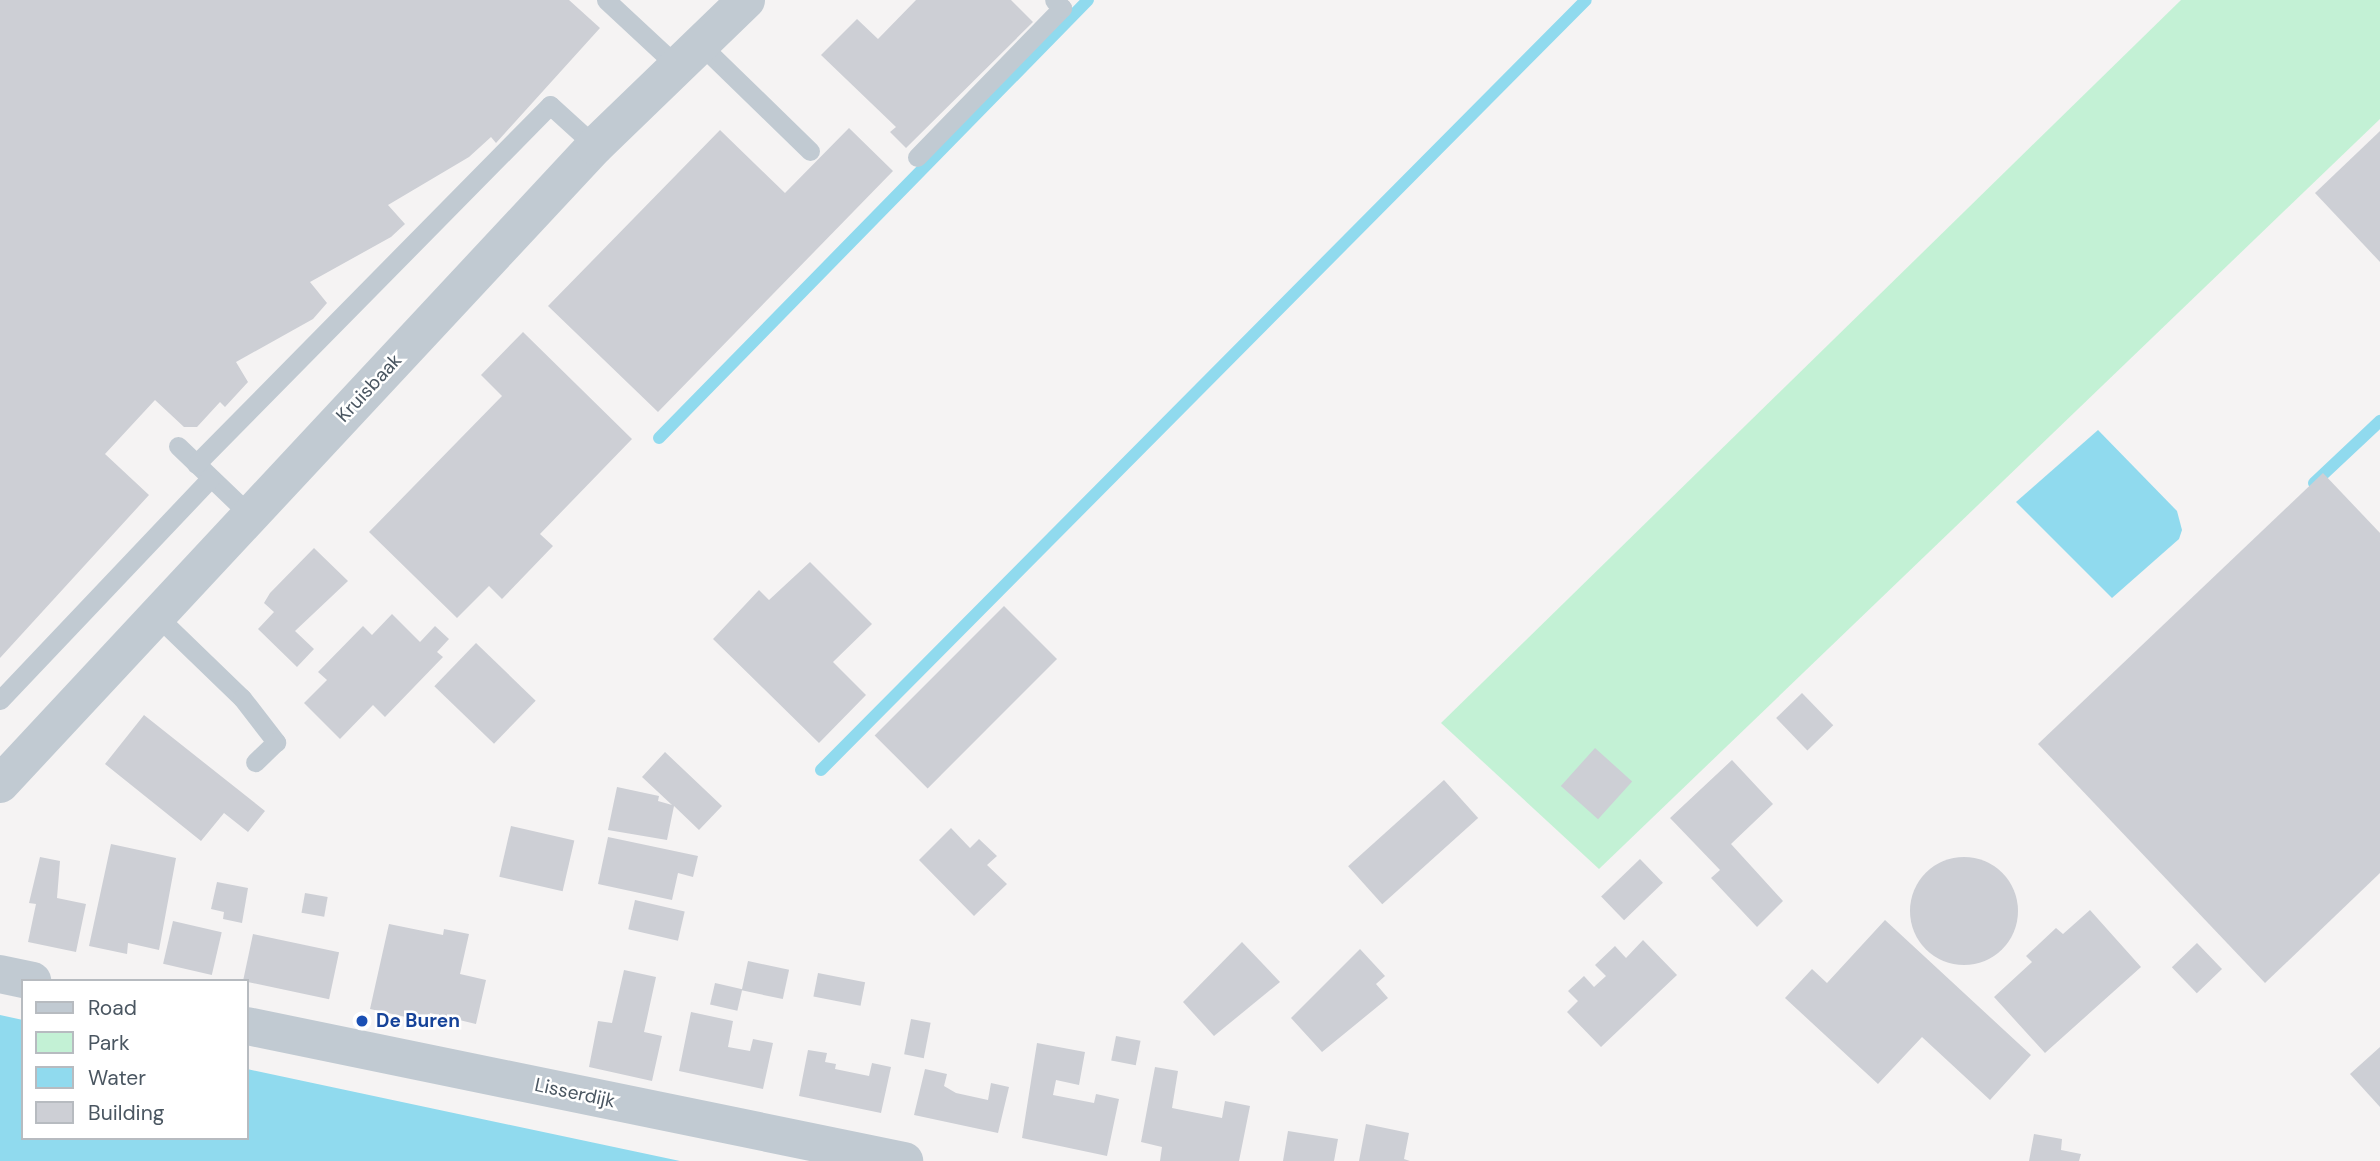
<!DOCTYPE html>
<html>
<head>
<meta charset="utf-8">
<style>
  body { margin:0 }
  #map { position:relative; width:2380px; height:1161px; overflow:hidden; background:#f5f3f3; font-family:"DM Sans",sans-serif }
  div>[style] { position:absolute }
  .green>* { inset:0; background:#c3f1d5 }
  .water>* { inset:0; background:#90daee }
  .stream>* { height:12px; margin:-6px; padding:0 6px; transform-origin:6px; border-radius:6px; background:#90daee }
  .building>* { inset:0; background:#cdcfd5; transform-origin:0 0 }
  .round { border-radius:50% }
  .service>* { height:19px; margin:-9.5px; padding:0 9.5px; transform-origin:9.5px; border-radius:9.5px; background:#c1cad2 }
  .minor>* { height:38px; margin:-19px; padding:0 19px; transform-origin:19px; border-radius:19px; background:#c1cad2 }
  .tertiary>* { height:38px; margin:-19px; padding:0 19px; transform-origin:19px; border-radius:19px; background:#c1cad2 }
  .dots>* { width:19px; height:19px; translate:-50% -50%; box-sizing:border-box; border:4px solid #fff; border-radius:50% }
  span { translate:-50% -50%; white-space:nowrap; text-align:center; line-height:1.15; -webkit-text-stroke:5px #fff; paint-order:stroke }
  .street-label { font-size:19px; color:#4a5661 }
  .transit-label { font-size:19px; color:#164399; font-weight:700 }
  .left { translate:0 -50%; text-align:left }
  .legend { position:absolute; left:21px; top:979px; width:228px; height:161px; box-sizing:border-box; background:#fff; border:2px solid #b7bbc0; margin:0; padding:9px 12px; list-style:none; font-size:21px; color:#4a5661 }
  .legend li { display:flex; align-items:center; gap:14px; height:35px }
  .legend b { width:35px; border:2px solid #b7bbc0 }
</style>
</head>
<body>
<div id="map">
  <div class="green">
    <i style="clip-path:polygon(2181px 0,2380px 0,2380px 119px,1599px 869px,1441px 723px)"></i>
  </div>
  <div class="water">
    <i style="clip-path:polygon(2098px 430px,2177px 511px,2182px 530px,2179px 539px,2112px 598px,2016px 502px)"></i>
    <i style="clip-path:polygon(0 1015px,23px 1020px,23px 1138px,247px 1138px,247px 1069px,680px 1161px,0 1161px)"></i>
  </div>
  <div class="stream">
    <i style="left:659px;top:438px;width:613px;rotate:-45.59deg"></i>
    <i style="left:2314px;top:483px;width:91px;rotate:-43.2deg"></i>
    <i style="left:821px;top:770px;width:1085px;rotate:-45.19deg"></i>
  </div>
  <div class="building">
    <i style="clip-path:polygon(0 0,569px 0,600px 28px,496px 143px,491px 137px,469px 157px,388px 205px,405px 224px,391px 237px,310px 282px,327px 303px,313px 319px,236px 362px,248px 382px,225px 407px,220px 402px,197px 427px,184px 427px,155px 400px,105px 454px,149px 495px,0 658px)"></i>
    <i style="clip-path:polygon(916px 0,1011px 0,1033px 22px,906px 148px,890px 132px,896px 127px,821px 55px,857px 19px,878px 39px)"></i>
    <i style="clip-path:polygon(849px 128px,893px 171px,658px 412px,548px 306px,720px 130px,785px 193px)"></i>
    <i style="clip-path:polygon(2380px 131px,2380px 262px,2315px 193px)"></i>
    <i style="clip-path:polygon(523px 332px,632px 439px,540px 534px,553px 546px,502px 599px,489px 586px,457px 618px,369px 532px,502px 396px,481px 375px)"></i>
    <i style="clip-path:polygon(2323px 473px,2380px 533px,2380px 873px,2265px 983px,2038px 744px)"></i>
    <i style="clip-path:polygon(314px 548px,348px 581px,295px 631px,314px 649px,297px 667px,258px 629px,274px 612px,264px 603px,270px 593px)"></i>
    <i style="clip-path:polygon(810px 562px,872px 624px,833px 662px,866px 695px,819px 743px,713px 639px,759px 590px,769px 600px)"></i>
    <i style="left:1004px;top:606px;width:75px;height:183px;rotate:45deg"></i>
    <i style="clip-path:polygon(392px 614px,420px 642px,435px 626px,449px 639px,437px 652px,443px 657px,385px 717px,373px 705px,340px 739px,304px 703px,327px 680px,318px 672px,363px 626px,372px 635px)"></i>
    <i style="left:476px;top:643px;width:83px;height:60px;rotate:44deg"></i>
    <i style="left:1802px;top:693px;width:45px;height:36px;rotate:46deg"></i>
    <i style="clip-path:polygon(144px 715px,265px 811px,248px 832px,224px 813px,201px 841px,105px 764px)"></i>
    <i style="left:1595px;top:748px;width:50px;height:51px;rotate:42deg"></i>
    <i style="clip-path:polygon(665px 752px,722px 806px,699px 830px,674px 806px,667px 840px,608px 830px,617px 787px,659px 796px,658px 801px,672px 805px,642px 777px)"></i>
    <i style="clip-path:polygon(1732px 760px,1773px 804px,1731px 844px,1783px 901px,1757px 927px,1711px 878px,1720px 870px,1670px 818px)"></i>
    <i style="left:1444px;top:780px;width:51px;height:129px;rotate:48deg"></i>
    <i style="left:511px;top:826px;width:65px;height:52px;rotate:13deg"></i>
    <i style="clip-path:polygon(951px 828px,970px 848px,979px 839px,997px 856px,987px 865px,1007px 884px,974px 916px,919px 860px)"></i>
    <i style="clip-path:polygon(608px 837px,698px 856px,693px 877px,678px 873px,672px 900px,598px 884px)"></i>
    <i style="clip-path:polygon(111px 844px,176px 858px,159px 950px,128px 943px,127px 954px,89px 946px)"></i>
    <i class="round" style="left:1910px;top:857px;width:108px;height:108px"></i>
    <i style="clip-path:polygon(40px 857px,60px 861px,57px 898px,86px 904px,76px 952px,28px 942px,36px 904px,29px 903px)"></i>
    <i style="left:1640px;top:859px;width:33px;height:54px;rotate:46deg"></i>
    <i style="clip-path:polygon(217px 882px,248px 888px,242px 923px,223px 919px,224px 912px,211px 909px)"></i>
    <i style="left:305px;top:893px;width:23px;height:20px;rotate:10deg"></i>
    <i style="left:635px;top:900px;width:51px;height:30px;rotate:13deg"></i>
    <i style="clip-path:polygon(2090px 910px,2141px 967px,2045px 1053px,1994px 997px,2032px 962px,2026px 956px,2056px 928px,2063px 934px)"></i>
    <i style="clip-path:polygon(1885px 920px,2031px 1055px,1990px 1100px,1922px 1037px,1878px 1084px,1785px 998px,1812px 969px,1827px 983px)"></i>
    <i style="left:173px;top:921px;width:50px;height:44px;rotate:13deg"></i>
    <i style="clip-path:polygon(389px 924px,443px 935px,444px 929px,469px 934px,460px 974px,486px 980px,476px 1024px,430px 1013px,428px 1022px,370px 1009px)"></i>
    <i style="left:253px;top:934px;width:88px;height:48px;rotate:12deg"></i>
    <i style="clip-path:polygon(1643px 940px,1677px 975px,1601px 1047px,1567px 1012px,1578px 1001px,1568px 991px,1584px 976px,1594px 987px,1606px 976px,1595px 965px,1615px 946px,1626px 958px)"></i>
    <i style="clip-path:polygon(1242px 942px,1280px 982px,1214px 1036px,1183px 1002px)"></i>
    <i style="left:2197px;top:943px;width:36px;height:35px;rotate:46deg"></i>
    <i style="clip-path:polygon(1360px 949px,1385px 976px,1376px 984px,1388px 998px,1322px 1052px,1291px 1018px)"></i>
    <i style="left:748px;top:961px;width:42px;height:30px;rotate:12deg"></i>
    <i style="clip-path:polygon(624px 970px,656px 977px,644px 1032px,662px 1036px,652px 1081px,589px 1067px,598px 1021px,612px 1023px)"></i>
    <i style="left:818px;top:973px;width:48px;height:24px;rotate:11deg"></i>
    <i style="left:715px;top:983px;width:28px;height:22px;rotate:13deg"></i>
    <i style="clip-path:polygon(691px 1012px,733px 1021px,728px 1047px,750px 1051px,753px 1039px,773px 1043px,763px 1089px,679px 1071px)"></i>
    <i style="left:911px;top:1019px;width:20px;height:36px;rotate:11deg"></i>
    <i style="left:1116px;top:1036px;width:25px;height:25px;rotate:11deg"></i>
    <i style="clip-path:polygon(1037px 1043px,1085px 1052px,1079px 1085px,1056px 1080px,1053px 1095px,1094px 1103px,1096px 1094px,1119px 1099px,1107px 1156px,1022px 1138px)"></i>
    <i style="clip-path:polygon(2380px 1047px,2380px 1107px,2350px 1074px)"></i>
    <i style="clip-path:polygon(808px 1050px,827px 1053px,825px 1062px,836px 1064px,835px 1069px,869px 1076px,872px 1063px,891px 1067px,881px 1113px,799px 1096px)"></i>
    <i style="clip-path:polygon(1155px 1067px,1178px 1071px,1172px 1108px,1222px 1118px,1225px 1101px,1250px 1106px,1239px 1161px,1160px 1161px,1162px 1147px,1141px 1142px)"></i>
    <i style="clip-path:polygon(925px 1069px,947px 1074px,944px 1086px,956px 1093px,988px 1100px,991px 1083px,1009px 1087px,998px 1133px,914px 1115px)"></i>
    <i style="clip-path:polygon(1366px 1124px,1409px 1133px,1404px 1159px,1410px 1161px,1359px 1161px)"></i>
    <i style="clip-path:polygon(1288px 1131px,1338px 1139px,1334px 1161px,1283px 1161px)"></i>
    <i style="clip-path:polygon(2034px 1134px,2062px 1139px,2061px 1150px,2081px 1154px,2079px 1161px,2029px 1161px)"></i>
  </div>
  <div class="service">
    <i style="left:606px;top:0;width:98px;rotate:42.9deg"></i>
    <i style="left:701px;top:45px;width:152px;rotate:44.2deg"></i>
    <i style="left:917px;top:157px;width:208px;rotate:-45.8deg"></i>
    <i style="left:1062px;top:8px;width:11px;rotate:-135deg"></i>
    <i style="left:178px;top:446px;width:100px;rotate:43.8deg"></i>
    <i style="left:196px;top:464px;width:504px;rotate:-45.4deg"></i>
    <i style="left:550px;top:105px;width:61px;rotate:42.3deg"></i>
    <i style="left:157px;top:616px;width:118px;rotate:44deg"></i>
    <i style="left:242px;top:698px;width:56px;rotate:52.3deg"></i>
    <i style="left:276px;top:742px;width:29px;rotate:136deg"></i>
    <i style="left:0;top:700px;width:306px;rotate:-46.5deg"></i>
  </div>
  <div class="minor">
    <i style="left:0;top:784px;width:872px;rotate:-47deg"></i>
    <i style="left:595px;top:146px;width:210px;rotate:-44deg"></i>
  </div>
  <div class="tertiary">
    <i style="left:0;top:974px;width:33px;rotate:12deg"></i>
    <i style="left:247px;top:1026px;width:671px;rotate:11.61deg"></i>
  </div>
  <div class="dots">
    <i style="left:362px;top:1021px;background:#1a4fb4"></i>
  </div>
  <div class="street-label">
    <span style="left:369px;top:388px;rotate:-47deg">Kruisbaak</span>
    <span style="left:575px;top:1093px;rotate:12deg">Lisserdijk</span>
  </div>
  <div class="transit-label">
    <span class="left" style="left:376px;top:1021px">De Buren</span>
  </div>
  <ul class="legend">
  <li><b style="height:9px;background:#c1cad2"></b>Road</li>
  <li><b style="height:19px;background:#c3f1d5"></b>Park</li>
  <li><b style="height:19px;background:#90daee"></b>Water</li>
  <li><b style="height:19px;background:#cdcfd5"></b>Building</li>
  </ul>
</div>
</body>
</html>
